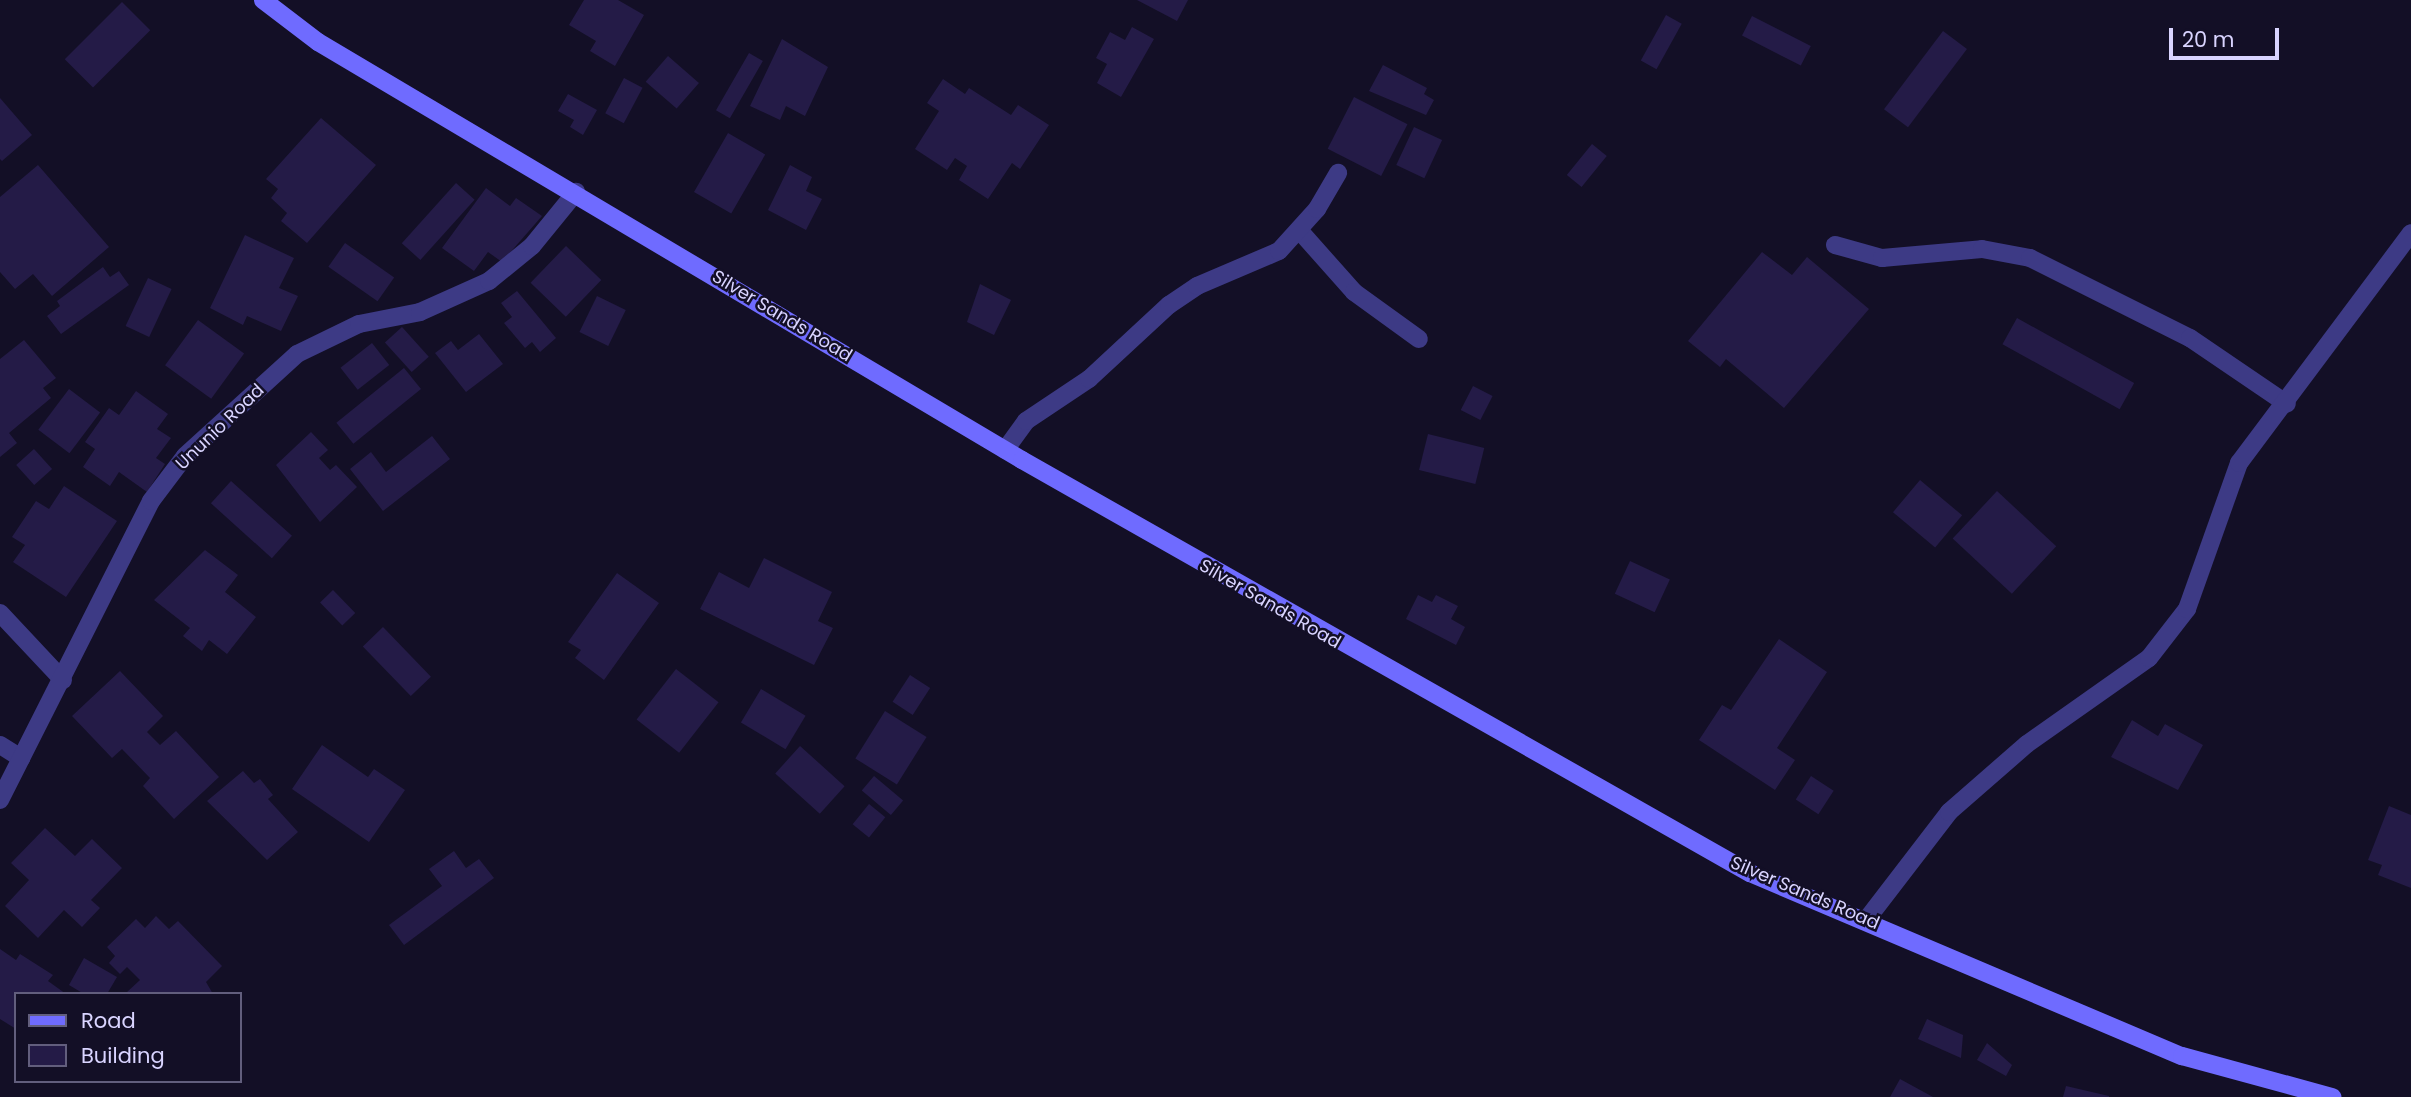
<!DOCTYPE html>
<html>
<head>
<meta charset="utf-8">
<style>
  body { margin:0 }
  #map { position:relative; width:2411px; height:1097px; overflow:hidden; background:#130f26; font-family:Poppins,sans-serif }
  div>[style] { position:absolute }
  .building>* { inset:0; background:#241b47; transform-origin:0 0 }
  .street>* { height:18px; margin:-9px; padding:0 9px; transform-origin:9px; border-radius:9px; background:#3d3a85 }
  .secondary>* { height:18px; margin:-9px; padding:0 9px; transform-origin:9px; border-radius:9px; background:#6f6bff }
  span { translate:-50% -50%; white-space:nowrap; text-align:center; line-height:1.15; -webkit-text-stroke:5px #130f26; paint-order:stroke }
  .street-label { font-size:18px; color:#d9d4ff }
  .legend { position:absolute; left:14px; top:992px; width:228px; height:91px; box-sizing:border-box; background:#130f26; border:2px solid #625e7d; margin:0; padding:9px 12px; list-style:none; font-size:21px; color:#d9d4ff }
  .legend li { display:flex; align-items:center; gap:14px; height:35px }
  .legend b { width:35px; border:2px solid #625e7d }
  .scale { position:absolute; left:2169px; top:28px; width:110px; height:32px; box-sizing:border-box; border:4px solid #d9d4ff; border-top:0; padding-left:9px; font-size:21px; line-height:24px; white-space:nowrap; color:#d9d4ff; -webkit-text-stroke:5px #130f26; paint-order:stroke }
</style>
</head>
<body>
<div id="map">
  <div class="building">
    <i style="clip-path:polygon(584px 0,618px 0,644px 15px,615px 66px,590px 51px,596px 41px,569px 25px)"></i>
    <i style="clip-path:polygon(1137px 0,1188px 0,1177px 21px)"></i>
    <i style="left:122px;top:2px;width:40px;height:81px;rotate:45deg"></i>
    <i style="left:1666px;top:15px;width:18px;height:52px;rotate:29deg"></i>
    <i style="left:1752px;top:16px;width:66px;height:22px;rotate:27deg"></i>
    <i style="clip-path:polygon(1132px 27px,1154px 39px,1121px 97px,1097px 83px,1107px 64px,1096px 58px,1110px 32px,1125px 40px)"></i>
    <i style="left:1943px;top:31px;width:30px;height:98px;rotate:37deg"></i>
    <i style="clip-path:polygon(782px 39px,828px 67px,805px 116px,786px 106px,780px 120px,750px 106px)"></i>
    <i style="left:749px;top:53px;width:16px;height:66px;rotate:30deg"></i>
    <i style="left:668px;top:56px;width:41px;height:34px;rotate:41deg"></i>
    <i style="clip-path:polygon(1383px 65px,1427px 88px,1424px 94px,1434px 100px,1426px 115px,1369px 91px)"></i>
    <i style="left:624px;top:78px;width:21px;height:40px;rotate:28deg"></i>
    <i style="clip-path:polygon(943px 79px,965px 94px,969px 88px,1011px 115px,1018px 105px,1049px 125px,1020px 169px,1012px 163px,988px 199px,959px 180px,967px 166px,955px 158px,947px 170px,915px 149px,939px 111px,927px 103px)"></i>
    <i style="clip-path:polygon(568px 94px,597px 110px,583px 135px,570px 127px,574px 120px,558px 111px)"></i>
    <i style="left:1354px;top:97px;width:60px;height:58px;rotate:27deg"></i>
    <i style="clip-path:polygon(0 98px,32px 135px,2px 161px,0 159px)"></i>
    <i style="clip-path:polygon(321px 118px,376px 165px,307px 243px,281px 221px,287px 213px,271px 198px,278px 189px,266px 179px)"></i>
    <i style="left:1414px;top:127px;width:31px;height:42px;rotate:25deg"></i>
    <i style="left:728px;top:133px;width:43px;height:68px;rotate:30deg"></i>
    <i style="left:1592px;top:144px;width:19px;height:40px;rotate:39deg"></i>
    <i style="clip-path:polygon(38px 165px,109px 247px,52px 296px,33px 274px,15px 289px,0 272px,0 197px)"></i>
    <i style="clip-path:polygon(790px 165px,812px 177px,806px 191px,822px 199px,806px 230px,768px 210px)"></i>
    <i style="left:456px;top:183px;width:25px;height:81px;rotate:42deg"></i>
    <i style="clip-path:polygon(486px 188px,510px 206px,516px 198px,542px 216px,502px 262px,488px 252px,474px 271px,442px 248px)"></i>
    <i style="clip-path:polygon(245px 235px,294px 258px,279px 288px,298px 296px,281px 331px,247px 316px,243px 325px,210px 308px)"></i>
    <i style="left:345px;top:243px;width:60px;height:29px;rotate:35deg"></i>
    <i style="left:566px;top:246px;width:49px;height:51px;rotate:44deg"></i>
    <i style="clip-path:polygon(1762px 252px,1792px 275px,1807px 257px,1869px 309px,1784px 408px,1726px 359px,1720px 367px,1688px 341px)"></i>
    <i style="clip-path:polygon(103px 267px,110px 277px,119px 271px,129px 285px,61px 334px,47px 316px,60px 306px,57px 301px)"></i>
    <i style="left:148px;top:278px;width:26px;height:53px;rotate:25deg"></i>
    <i style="clip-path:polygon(980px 284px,1011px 300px,994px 335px,967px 322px)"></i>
    <i style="clip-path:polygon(517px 291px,556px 338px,540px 352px,532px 342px,525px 348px,504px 323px,512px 317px,501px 303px)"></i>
    <i style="left:597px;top:296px;width:32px;height:40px;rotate:26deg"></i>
    <i style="left:2017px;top:318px;width:134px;height:30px;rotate:29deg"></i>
    <i style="left:198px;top:320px;width:57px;height:56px;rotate:36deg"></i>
    <i style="left:402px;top:327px;width:40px;height:23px;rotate:48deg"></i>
    <i style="clip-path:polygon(479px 334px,503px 364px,466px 392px,435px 353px,451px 341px,458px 350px)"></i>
    <i style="clip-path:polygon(24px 340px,56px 378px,43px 388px,51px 398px,9px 433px,17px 443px,0 457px,0 359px)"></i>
    <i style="left:372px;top:343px;width:28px;height:40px;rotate:52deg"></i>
    <i style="left:404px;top:368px;width:27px;height:87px;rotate:51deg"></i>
    <i style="left:1473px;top:386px;width:22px;height:27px;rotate:27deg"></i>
    <i style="left:69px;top:389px;width:39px;height:51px;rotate:37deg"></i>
    <i style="clip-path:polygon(136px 391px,168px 414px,157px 429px,171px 438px,156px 458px,165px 464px,147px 492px,119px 472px,110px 486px,83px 467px,95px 449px,85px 442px,109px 408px,119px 415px)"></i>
    <i style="clip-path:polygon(311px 432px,328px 450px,319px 458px,330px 470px,336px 465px,357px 487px,320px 522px,276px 465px)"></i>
    <i style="left:1428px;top:434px;width:58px;height:37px;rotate:14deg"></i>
    <i style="clip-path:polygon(432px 436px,450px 459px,383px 511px,350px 469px,371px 452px,386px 472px)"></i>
    <i style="left:34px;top:449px;width:27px;height:24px;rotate:48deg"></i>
    <i style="left:1920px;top:480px;width:55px;height:42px;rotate:40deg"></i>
    <i style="left:231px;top:481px;width:82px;height:30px;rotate:42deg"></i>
    <i style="clip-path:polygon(64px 486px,117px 521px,66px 597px,13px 562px,25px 545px,12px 537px,36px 501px,49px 509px)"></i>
    <i style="left:1997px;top:491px;width:81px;height:65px;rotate:43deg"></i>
    <i style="clip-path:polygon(205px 550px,238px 575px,225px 592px,256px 617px,227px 654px,209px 640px,202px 651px,183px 636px,190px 628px,154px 600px)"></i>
    <i style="clip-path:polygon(764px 558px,832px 592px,818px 621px,833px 628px,814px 665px,700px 609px,719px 572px,749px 588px)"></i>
    <i style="left:1630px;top:561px;width:44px;height:36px;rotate:25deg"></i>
    <i style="clip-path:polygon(617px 573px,659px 603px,604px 680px,575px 658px,581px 650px,568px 642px)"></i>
    <i style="left:333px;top:590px;width:32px;height:18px;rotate:46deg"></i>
    <i style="clip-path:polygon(1418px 595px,1432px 602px,1436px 595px,1458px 606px,1451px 619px,1465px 627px,1456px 645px,1406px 619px)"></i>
    <i style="left:383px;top:627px;width:69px;height:28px;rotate:46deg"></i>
    <i style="clip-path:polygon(1779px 639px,1827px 672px,1777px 748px,1795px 760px,1775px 790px,1699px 740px,1722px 705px,1731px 710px)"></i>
    <i style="left:676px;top:669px;width:54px;height:64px;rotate:38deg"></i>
    <i style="clip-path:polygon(120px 671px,163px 716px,147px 732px,160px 745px,176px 731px,219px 777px,174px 819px,143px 786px,150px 778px,122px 749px,112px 758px,72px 716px)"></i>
    <i style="left:910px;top:675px;width:24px;height:32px;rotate:33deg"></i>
    <i style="left:761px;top:689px;width:52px;height:39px;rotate:31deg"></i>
    <i style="left:885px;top:711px;width:49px;height:56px;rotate:32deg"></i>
    <i style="clip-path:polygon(2132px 720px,2158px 736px,2165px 724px,2203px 745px,2178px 790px,2111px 757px)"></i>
    <i style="clip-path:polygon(322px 745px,368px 777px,374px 769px,405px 790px,369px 842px,292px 789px)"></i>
    <i style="left:800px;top:746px;width:60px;height:37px;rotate:42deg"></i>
    <i style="clip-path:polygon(243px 771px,254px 783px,260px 779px,273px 795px,268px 799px,298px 832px,267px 860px,207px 801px)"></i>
    <i style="left:874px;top:776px;width:38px;height:19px;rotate:40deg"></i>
    <i style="left:1811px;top:776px;width:27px;height:28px;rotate:33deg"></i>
    <i style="left:869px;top:804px;width:21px;height:26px;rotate:39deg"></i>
    <i style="clip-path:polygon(2389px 806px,2411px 815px,2411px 888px,2378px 875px,2382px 865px,2368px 860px)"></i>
    <i style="clip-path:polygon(45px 828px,75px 856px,92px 839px,122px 868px,91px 900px,100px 908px,82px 927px,64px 910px,38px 938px,5px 906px,29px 880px,11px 863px)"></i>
    <i style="clip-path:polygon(454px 851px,466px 868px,479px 859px,494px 878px,404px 945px,389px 925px,442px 886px,429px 869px)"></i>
    <i style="clip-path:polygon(156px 916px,169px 929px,178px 921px,222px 966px,206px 982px,213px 994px,127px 992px,140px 980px,127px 967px,120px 974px,109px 963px,115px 956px,107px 947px,136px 919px,145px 928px)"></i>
    <i style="clip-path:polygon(0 949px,16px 960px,20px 954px,53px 975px,48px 981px,66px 994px,16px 994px,16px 1029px,0 1019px)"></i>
    <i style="clip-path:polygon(84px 958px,117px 977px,107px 994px,84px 994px,69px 985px)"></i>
    <i style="clip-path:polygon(1927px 1019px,1963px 1035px,1961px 1058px,1918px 1039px)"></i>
    <i style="clip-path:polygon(1987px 1043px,2012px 1065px,2006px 1076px,1977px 1060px)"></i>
    <i style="clip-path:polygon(1900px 1079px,1933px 1097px,1890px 1097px)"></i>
    <i style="clip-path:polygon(2066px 1086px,2109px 1096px,2109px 1097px,2063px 1097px)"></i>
  </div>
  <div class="street">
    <i style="left:1299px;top:230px;width:83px;rotate:48.4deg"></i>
    <i style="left:1354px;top:292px;width:80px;rotate:35.9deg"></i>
    <i style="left:1835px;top:245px;width:49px;rotate:15.5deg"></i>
    <i style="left:1882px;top:258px;width:100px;rotate:-5.1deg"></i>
    <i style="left:1982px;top:249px;width:49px;rotate:10.6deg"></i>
    <i style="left:2030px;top:258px;width:179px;rotate:26.6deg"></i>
    <i style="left:2190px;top:338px;width:117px;rotate:34.2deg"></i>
    <i style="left:1005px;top:450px;width:36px;rotate:-54deg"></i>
    <i style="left:1026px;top:421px;width:76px;rotate:-33.7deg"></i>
    <i style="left:1089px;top:379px;width:109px;rotate:-42.8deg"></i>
    <i style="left:1169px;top:305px;width:34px;rotate:-34deg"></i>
    <i style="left:1197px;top:286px;width:89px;rotate:-23.1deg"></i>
    <i style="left:1279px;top:251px;width:57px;rotate:-47.9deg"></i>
    <i style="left:1317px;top:209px;width:42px;rotate:-59.7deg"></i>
    <i style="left:0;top:613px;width:92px;rotate:46.8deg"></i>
    <i style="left:0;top:745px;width:25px;rotate:32deg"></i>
    <i style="left:0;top:800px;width:335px;rotate:-63.2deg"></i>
    <i style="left:151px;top:501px;width:56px;rotate:-52.9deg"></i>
    <i style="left:185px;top:456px;width:151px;rotate:-42.3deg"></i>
    <i style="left:297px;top:354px;width:69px;rotate:-25.8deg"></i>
    <i style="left:359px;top:324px;width:62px;rotate:-11.1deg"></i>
    <i style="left:420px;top:312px;width:76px;rotate:-24.2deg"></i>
    <i style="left:489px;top:281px;width:55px;rotate:-39.1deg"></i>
    <i style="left:532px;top:246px;width:70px;rotate:-50.8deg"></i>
    <i style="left:1867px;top:919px;width:135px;rotate:-52.5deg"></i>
    <i style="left:1949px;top:812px;width:103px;rotate:-41.1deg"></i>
    <i style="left:2027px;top:744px;width:149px;rotate:-35.2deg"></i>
    <i style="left:2149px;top:658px;width:62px;rotate:-52.2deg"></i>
    <i style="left:2187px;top:609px;width:155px;rotate:-70.4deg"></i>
    <i style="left:2239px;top:463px;width:287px;rotate:-53.2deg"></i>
  </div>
  <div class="secondary">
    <i style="left:263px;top:0;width:69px;rotate:37.4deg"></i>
    <i style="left:318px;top:42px;width:819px;rotate:30.7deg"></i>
    <i style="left:1022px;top:460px;width:837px;rotate:29.57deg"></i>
    <i style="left:1750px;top:873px;width:469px;rotate:23deg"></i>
    <i style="left:2182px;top:1056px;width:156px;rotate:15.3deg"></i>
  </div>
  <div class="street-label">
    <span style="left:782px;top:316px;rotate:31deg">Silver Sands Road</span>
    <span style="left:220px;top:427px;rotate:-44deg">Ununio Road</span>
    <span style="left:1270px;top:604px;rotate:30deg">Silver Sands Road</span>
    <span style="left:1805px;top:893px;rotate:23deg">Silver Sands Road</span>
  </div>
  <ul class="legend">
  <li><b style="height:9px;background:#6f6bff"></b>Road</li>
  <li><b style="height:19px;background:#241b47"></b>Building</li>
  </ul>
  <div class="scale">20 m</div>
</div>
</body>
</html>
